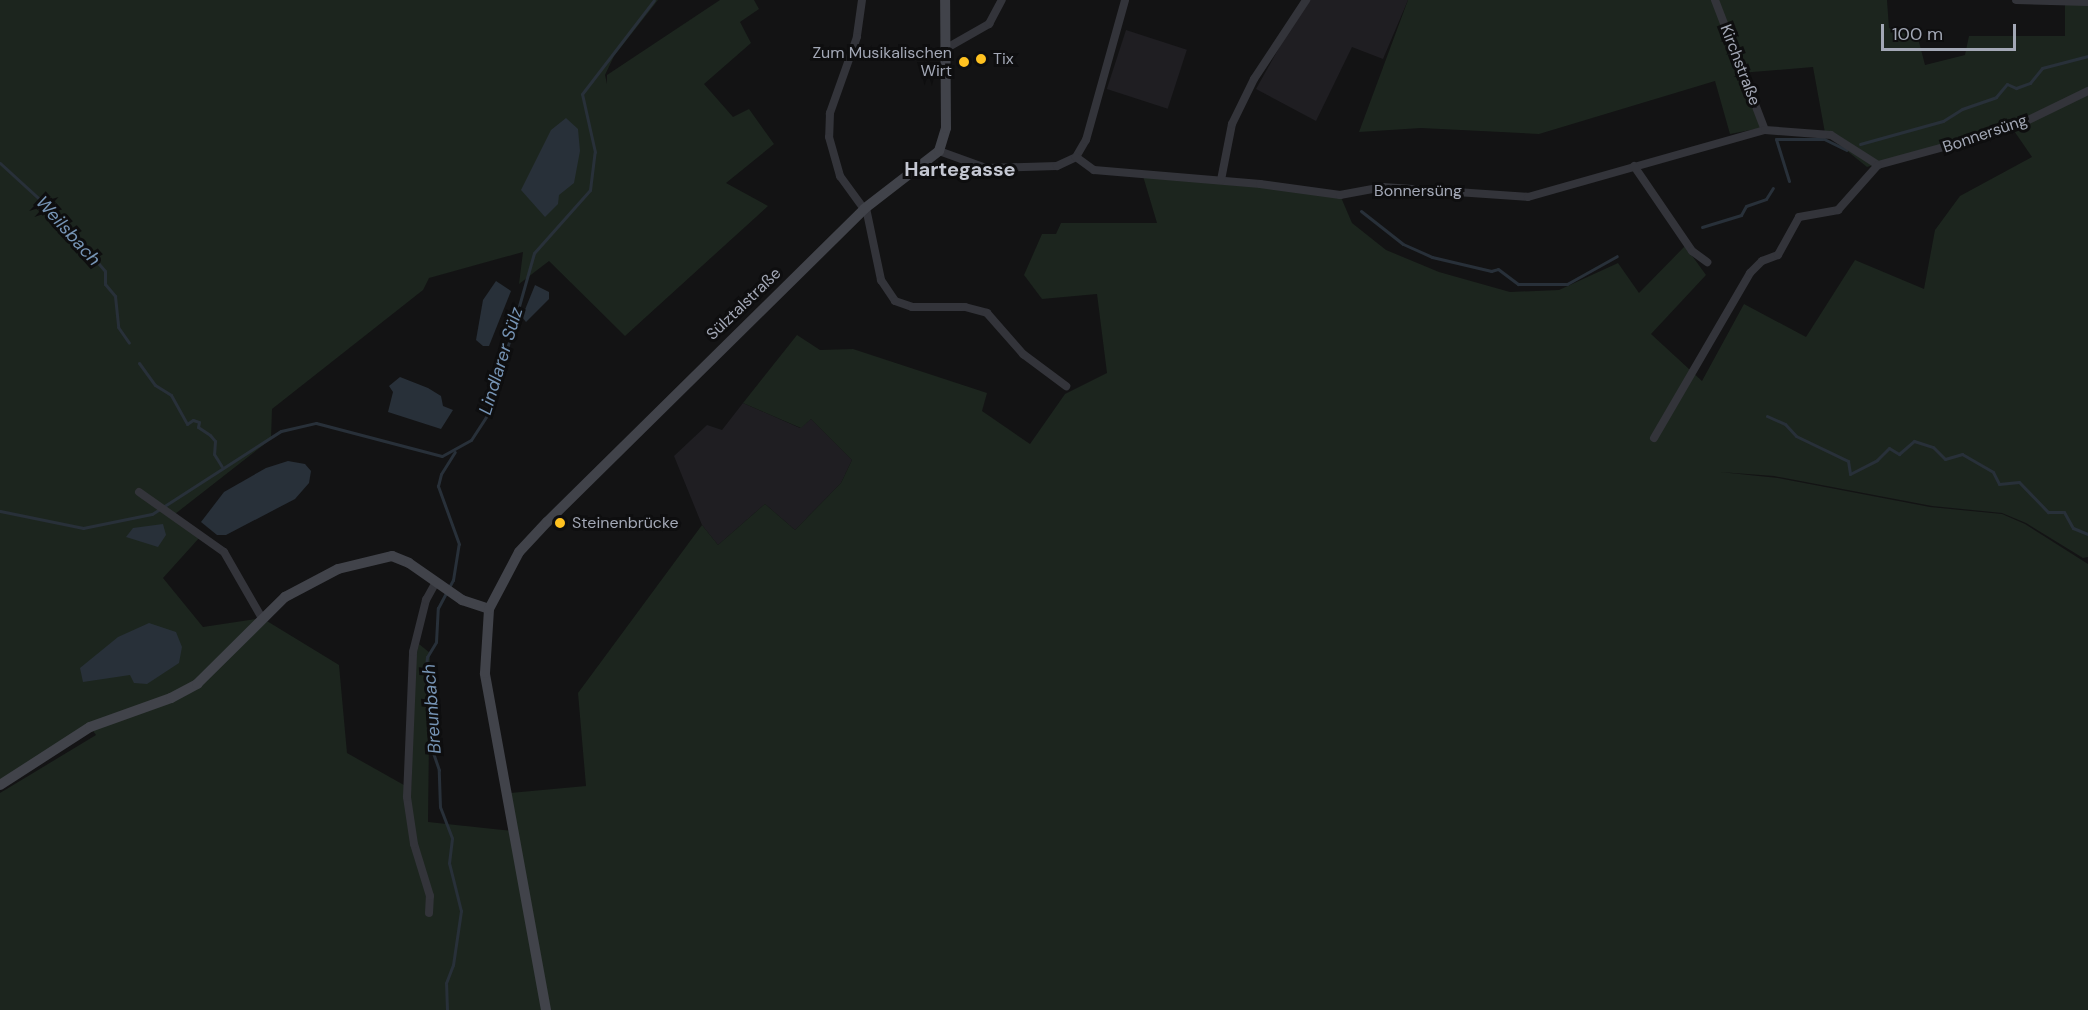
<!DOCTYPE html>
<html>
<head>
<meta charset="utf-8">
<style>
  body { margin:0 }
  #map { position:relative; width:2088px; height:1010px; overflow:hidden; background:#131314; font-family:"DM Sans",sans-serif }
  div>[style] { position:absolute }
  .built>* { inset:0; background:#1f1e22; transform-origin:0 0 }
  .green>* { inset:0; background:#1c251e }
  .water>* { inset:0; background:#283039 }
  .stream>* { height:3px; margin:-1.5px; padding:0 1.5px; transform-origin:1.5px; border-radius:1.5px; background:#283039 }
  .minor>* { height:8px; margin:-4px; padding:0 4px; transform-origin:4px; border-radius:4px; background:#33343a }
  .secondary>* { height:10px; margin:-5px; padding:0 5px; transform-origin:5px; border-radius:5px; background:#41434a }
  .dots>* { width:16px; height:16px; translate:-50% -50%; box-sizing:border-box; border:3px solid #0e0e0f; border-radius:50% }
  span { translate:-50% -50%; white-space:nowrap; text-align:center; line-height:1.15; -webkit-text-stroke:6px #0e0e0f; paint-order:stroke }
  .poi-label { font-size:16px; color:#a3a8b6 }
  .right { translate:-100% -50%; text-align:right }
  .left { translate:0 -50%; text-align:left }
  .street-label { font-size:16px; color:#a3a8b6 }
  .water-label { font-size:18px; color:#7694b5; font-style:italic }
  .quarter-label { font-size:20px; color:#c4c7d2; font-weight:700 }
  .scale { position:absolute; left:1881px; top:24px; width:135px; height:27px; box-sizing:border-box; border:3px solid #a3a8b6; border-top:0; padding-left:8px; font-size:18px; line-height:21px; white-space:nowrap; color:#a3a8b6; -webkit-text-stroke:4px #0e0e0f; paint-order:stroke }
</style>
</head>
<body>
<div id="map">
  <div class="built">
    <i style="clip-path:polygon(1306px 0,1408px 0,1383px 59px,1352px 47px,1316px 121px,1256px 89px)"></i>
    <i style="left:1126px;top:30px;width:64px;height:62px;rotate:18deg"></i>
    <i style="clip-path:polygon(743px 403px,800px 428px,811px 419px,852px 460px,841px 483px,795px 530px,765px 504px,718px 545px,702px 525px,674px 456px,707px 425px,722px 430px)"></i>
  </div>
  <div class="green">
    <i style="clip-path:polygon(0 0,658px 0,614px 56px,605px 75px,607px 84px,607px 75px,720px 0,754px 0,759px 9px,740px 22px,751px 43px,704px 84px,733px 117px,749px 109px,774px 144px,726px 183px,768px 206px,625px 336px,549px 261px,519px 284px,523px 252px,429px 278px,423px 290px,272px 409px,271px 439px,175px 514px,200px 537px,163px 578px,203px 627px,262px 618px,339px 665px,347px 753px,411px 789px,415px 660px,419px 644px,430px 653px,428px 822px,512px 831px,543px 1010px,0 1010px,0 793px,96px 735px,90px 727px,0 785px)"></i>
    <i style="clip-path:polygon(1408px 0,1887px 0,1889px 28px,1918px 38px,1925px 65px,1965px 55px,1969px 36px,2065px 36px,2065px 1px,2088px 0,2088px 557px,2083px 558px,2026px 523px,2002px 513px,1932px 506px,1774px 476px,1720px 472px,1778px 478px,1930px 507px,2002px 514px,2025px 524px,2088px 564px,2088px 1010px,550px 1010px,510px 793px,586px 786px,578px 693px,702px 525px,718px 545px,765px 504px,795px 530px,841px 483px,852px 460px,811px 419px,801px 428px,743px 403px,797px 335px,820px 350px,853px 349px,987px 393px,982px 411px,1030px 444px,1065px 394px,1107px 373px,1097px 294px,1042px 299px,1024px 275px,1042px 234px,1056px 234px,1061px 223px,1157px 223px,1143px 176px,1340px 195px,1352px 223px,1386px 250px,1439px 272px,1510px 292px,1559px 290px,1618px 263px,1639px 293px,1685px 246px,1706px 275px,1651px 334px,1702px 381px,1744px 304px,1806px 337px,1855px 260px,1924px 289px,1935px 230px,1960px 196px,2032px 157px,2010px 125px,1867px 167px,1825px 133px,1813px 67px,1740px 73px,1761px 128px,1730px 134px,1715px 81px,1539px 134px,1421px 128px,1359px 132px)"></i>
  </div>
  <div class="water">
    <i style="clip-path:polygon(566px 118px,578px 129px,580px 151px,574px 183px,559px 195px,558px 204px,545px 217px,521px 190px,551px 130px)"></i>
    <i style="clip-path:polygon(496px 281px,511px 291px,489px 346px,483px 346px,476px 340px,483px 300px)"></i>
    <i style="clip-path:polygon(535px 285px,549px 292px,549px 299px,526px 322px,522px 317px)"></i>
    <i style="clip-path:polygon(400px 377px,428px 388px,441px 396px,443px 406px,453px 410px,441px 429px,388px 412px,393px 392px,389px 386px)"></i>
    <i style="clip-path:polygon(288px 461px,305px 464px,311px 471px,309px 483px,295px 499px,226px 535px,217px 535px,201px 522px,224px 492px,266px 468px)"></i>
    <i style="clip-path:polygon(163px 524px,166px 535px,158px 547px,126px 537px,133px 528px)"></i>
    <i style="clip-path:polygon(149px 623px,176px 632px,182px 647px,179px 663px,147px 684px,134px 683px,130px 675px,83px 682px,80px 668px,118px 637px)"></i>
  </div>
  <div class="stream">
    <i style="left:1860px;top:144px;width:86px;rotate:-15.5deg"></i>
    <i style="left:1943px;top:121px;width:22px;rotate:-32deg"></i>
    <i style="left:1962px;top:109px;width:36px;rotate:-19deg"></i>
    <i style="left:1996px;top:97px;width:17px;rotate:-50deg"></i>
    <i style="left:2007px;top:84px;width:10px;rotate:24deg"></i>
    <i style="left:2016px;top:88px;width:15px;rotate:-20deg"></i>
    <i style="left:2030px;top:83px;width:19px;rotate:-51deg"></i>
    <i style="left:2042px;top:68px;width:48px;rotate:-14.6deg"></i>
    <i style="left:0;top:163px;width:79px;rotate:42.4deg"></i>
    <i style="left:58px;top:216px;width:72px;rotate:49.5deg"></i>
    <i style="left:105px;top:271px;width:13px;rotate:90deg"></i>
    <i style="left:105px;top:284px;width:16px;rotate:50deg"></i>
    <i style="left:115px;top:296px;width:31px;rotate:84deg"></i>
    <i style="left:118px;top:327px;width:19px;rotate:55deg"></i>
    <i style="left:1789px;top:181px;width:44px;rotate:-107.2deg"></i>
    <i style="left:1776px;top:139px;width:48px"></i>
    <i style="left:1824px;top:139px;width:25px;rotate:26deg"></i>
    <i style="left:1361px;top:211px;width:53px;rotate:38.2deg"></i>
    <i style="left:1403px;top:244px;width:32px;rotate:24deg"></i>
    <i style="left:1432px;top:257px;width:61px;rotate:13.3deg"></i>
    <i style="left:1491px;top:271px;width:7px;rotate:-16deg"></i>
    <i style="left:1498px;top:269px;width:25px;rotate:37deg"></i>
    <i style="left:1518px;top:284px;width:49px"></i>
    <i style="left:1567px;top:284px;width:57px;rotate:-29.2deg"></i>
    <i style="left:1702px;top:227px;width:41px;rotate:-17.1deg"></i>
    <i style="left:1741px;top:215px;width:10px;rotate:-61deg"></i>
    <i style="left:1746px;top:206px;width:21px;rotate:-19deg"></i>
    <i style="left:1766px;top:199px;width:13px;rotate:-58deg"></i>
    <i style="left:139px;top:363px;width:27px;rotate:54deg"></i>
    <i style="left:155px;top:385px;width:19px;rotate:32deg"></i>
    <i style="left:171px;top:395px;width:33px;rotate:61deg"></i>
    <i style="left:187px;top:424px;width:7px;rotate:-34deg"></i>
    <i style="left:193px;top:420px;width:6px;rotate:18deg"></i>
    <i style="left:199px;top:422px;width:5px;rotate:101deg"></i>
    <i style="left:198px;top:427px;width:14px;rotate:34deg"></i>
    <i style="left:210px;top:435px;width:8px;rotate:50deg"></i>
    <i style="left:215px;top:441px;width:13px;rotate:94deg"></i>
    <i style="left:214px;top:454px;width:15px;rotate:58deg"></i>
    <i style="left:1767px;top:416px;width:20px;rotate:24deg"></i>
    <i style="left:1785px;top:424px;width:16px;rotate:47deg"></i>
    <i style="left:1796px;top:436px;width:58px;rotate:25.7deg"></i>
    <i style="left:1848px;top:461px;width:13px;rotate:81deg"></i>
    <i style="left:1850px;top:474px;width:30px;rotate:-27deg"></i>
    <i style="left:1877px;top:460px;width:17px;rotate:-45deg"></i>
    <i style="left:1889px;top:448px;width:12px;rotate:31deg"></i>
    <i style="left:1899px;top:454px;width:20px;rotate:-41deg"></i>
    <i style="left:1914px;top:441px;width:20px;rotate:18deg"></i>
    <i style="left:1933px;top:447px;width:17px;rotate:45deg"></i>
    <i style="left:1945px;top:459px;width:18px;rotate:-16deg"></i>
    <i style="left:1962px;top:454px;width:36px;rotate:30deg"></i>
    <i style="left:1993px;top:472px;width:13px;rotate:63deg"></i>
    <i style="left:1999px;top:484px;width:20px;rotate:-6deg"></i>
    <i style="left:2019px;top:482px;width:42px;rotate:46deg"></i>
    <i style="left:2048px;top:512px;width:16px"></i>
    <i style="left:2064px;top:512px;width:18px;rotate:61deg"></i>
    <i style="left:2073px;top:528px;width:16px;rotate:22deg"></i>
    <i style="left:0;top:511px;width:85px;rotate:11.6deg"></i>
    <i style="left:83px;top:528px;width:70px;rotate:-11.5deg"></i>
    <i style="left:152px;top:514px;width:153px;rotate:-32.8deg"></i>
    <i style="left:281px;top:431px;width:36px;rotate:-13deg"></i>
    <i style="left:316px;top:423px;width:130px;rotate:14.7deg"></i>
    <i style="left:442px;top:456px;width:33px;rotate:-29deg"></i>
    <i style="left:471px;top:440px;width:33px;rotate:-57deg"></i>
    <i style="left:489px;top:412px;width:165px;rotate:-74.2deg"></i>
    <i style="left:534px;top:253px;width:84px;rotate:-48.4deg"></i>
    <i style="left:590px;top:190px;width:38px;rotate:-83deg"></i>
    <i style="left:595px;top:152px;width:59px;rotate:-102.6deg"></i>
    <i style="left:582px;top:94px;width:118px;rotate:-52.5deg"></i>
    <i style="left:447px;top:1010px;width:27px;rotate:-92deg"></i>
    <i style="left:446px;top:983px;width:19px;rotate:-69deg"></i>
    <i style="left:453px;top:965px;width:55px;rotate:-81.6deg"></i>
    <i style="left:461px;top:911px;width:49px;rotate:-104deg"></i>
    <i style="left:449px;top:863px;width:25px;rotate:-83deg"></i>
    <i style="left:452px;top:838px;width:33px;rotate:-111deg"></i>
    <i style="left:440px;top:807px;width:37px;rotate:-92deg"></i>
    <i style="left:439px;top:770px;width:21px;rotate:-109deg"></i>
    <i style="left:432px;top:750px;width:82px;rotate:-94.2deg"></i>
    <i style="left:426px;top:668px;width:11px;rotate:-85deg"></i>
    <i style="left:427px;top:657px;width:17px;rotate:-59deg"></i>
    <i style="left:436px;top:642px;width:34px;rotate:-87deg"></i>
    <i style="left:438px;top:608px;width:32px;rotate:-62deg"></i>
    <i style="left:453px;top:580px;width:36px;rotate:-81deg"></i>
    <i style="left:459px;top:544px;width:62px;rotate:-109.9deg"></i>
    <i style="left:438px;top:486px;width:12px;rotate:-76deg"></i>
    <i style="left:441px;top:474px;width:26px;rotate:-58deg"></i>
  </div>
  <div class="minor">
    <i style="left:862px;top:0;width:37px;rotate:98deg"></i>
    <i style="left:857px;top:37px;width:81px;rotate:109.6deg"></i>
    <i style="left:830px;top:113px;width:24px;rotate:92deg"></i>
    <i style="left:829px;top:137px;width:41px;rotate:74.2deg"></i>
    <i style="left:840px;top:176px;width:41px;rotate:54deg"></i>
    <i style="left:1715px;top:0;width:139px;rotate:69deg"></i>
    <i style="left:2016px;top:0;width:72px;rotate:1.6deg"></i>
    <i style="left:945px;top:49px;width:51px;rotate:-29.6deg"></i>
    <i style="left:989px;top:24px;width:27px;rotate:-62deg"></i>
    <i style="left:939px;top:151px;width:50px;rotate:19.9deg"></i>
    <i style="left:986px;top:168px;width:71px;rotate:-1.6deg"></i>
    <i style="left:1057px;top:166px;width:21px;rotate:-25deg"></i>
    <i style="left:1076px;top:157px;width:20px;rotate:-60deg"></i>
    <i style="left:1086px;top:140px;width:145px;rotate:-74.4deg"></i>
    <i style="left:1076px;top:157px;width:22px;rotate:36deg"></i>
    <i style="left:1094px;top:170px;width:167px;rotate:4.8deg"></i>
    <i style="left:1260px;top:184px;width:81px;rotate:7.8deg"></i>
    <i style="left:1340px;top:195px;width:44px;rotate:-10.5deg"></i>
    <i style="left:1383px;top:187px;width:145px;rotate:3.9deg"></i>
    <i style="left:1528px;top:197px;width:246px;rotate:-15.8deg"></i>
    <i style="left:1765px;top:130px;width:66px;rotate:4.3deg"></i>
    <i style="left:1831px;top:135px;width:56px;rotate:32.6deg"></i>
    <i style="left:1878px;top:165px;width:137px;rotate:-15.3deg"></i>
    <i style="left:2010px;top:129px;width:87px;rotate:-26deg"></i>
    <i style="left:1634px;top:166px;width:103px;rotate:55.7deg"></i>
    <i style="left:1692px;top:251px;width:19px;rotate:36deg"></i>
    <i style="left:1221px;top:180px;width:57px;rotate:-78.9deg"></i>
    <i style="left:1232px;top:124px;width:50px;rotate:-63.9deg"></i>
    <i style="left:1254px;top:79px;width:95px;rotate:-56.6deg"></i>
    <i style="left:866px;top:208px;width:74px;rotate:78.2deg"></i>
    <i style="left:881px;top:280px;width:25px;rotate:56deg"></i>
    <i style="left:895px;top:301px;width:18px;rotate:19deg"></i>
    <i style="left:912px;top:307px;width:53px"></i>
    <i style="left:965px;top:307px;width:23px;rotate:15deg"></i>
    <i style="left:987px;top:313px;width:55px;rotate:48.7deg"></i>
    <i style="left:1023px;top:354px;width:54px;rotate:36.7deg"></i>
    <i style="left:1654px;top:438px;width:191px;rotate:-59.8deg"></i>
    <i style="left:1750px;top:273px;width:17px;rotate:-45deg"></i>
    <i style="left:1762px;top:261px;width:17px;rotate:-21deg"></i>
    <i style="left:1778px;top:255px;width:43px;rotate:-61.1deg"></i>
    <i style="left:1799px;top:217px;width:40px;rotate:-10deg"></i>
    <i style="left:1838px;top:210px;width:60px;rotate:-48.4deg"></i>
    <i style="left:139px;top:492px;width:104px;rotate:35.2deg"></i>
    <i style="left:224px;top:552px;width:76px;rotate:60.1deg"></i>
    <i style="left:429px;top:913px;width:17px;rotate:-87deg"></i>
    <i style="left:430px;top:896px;width:54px;rotate:-107.1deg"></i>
    <i style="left:414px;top:844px;width:48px;rotate:-98.5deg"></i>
    <i style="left:407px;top:797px;width:145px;rotate:-87.6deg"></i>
    <i style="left:413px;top:652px;width:54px;rotate:-76deg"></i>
    <i style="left:426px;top:600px;width:21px;rotate:-61deg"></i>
  </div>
  <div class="secondary">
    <i style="left:0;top:785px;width:107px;rotate:-32.8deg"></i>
    <i style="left:90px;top:727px;width:86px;rotate:-19.7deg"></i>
    <i style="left:171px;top:698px;width:30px;rotate:-28deg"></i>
    <i style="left:197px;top:684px;width:124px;rotate:-44.7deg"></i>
    <i style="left:285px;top:597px;width:60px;rotate:-27.8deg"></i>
    <i style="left:338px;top:569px;width:56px;rotate:-13.5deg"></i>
    <i style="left:392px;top:556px;width:18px;rotate:22deg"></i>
    <i style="left:409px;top:563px;width:65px;rotate:34.9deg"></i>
    <i style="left:462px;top:600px;width:28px;rotate:18deg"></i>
    <i style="left:546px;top:1010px;width:342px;rotate:-100.3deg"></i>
    <i style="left:485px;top:673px;width:64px;rotate:-86.4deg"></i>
    <i style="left:489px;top:609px;width:64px;rotate:-62.2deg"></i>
    <i style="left:519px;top:552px;width:41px;rotate:-47deg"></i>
    <i style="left:547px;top:522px;width:445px;rotate:-44.6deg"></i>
    <i style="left:864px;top:209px;width:95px;rotate:-37.7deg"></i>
    <i style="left:939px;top:151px;width:24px;rotate:-73deg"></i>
    <i style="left:946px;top:128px;width:128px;rotate:-90.4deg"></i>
  </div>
  <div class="dots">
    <i style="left:981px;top:59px;background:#ffc220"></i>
    <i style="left:964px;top:62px;background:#ffc220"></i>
    <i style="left:560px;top:523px;background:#ffc220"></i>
  </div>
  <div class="poi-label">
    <span class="right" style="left:952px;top:62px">Zum Musikalischen<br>Wirt</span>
    <span class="left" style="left:993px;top:59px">Tix</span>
    <span class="left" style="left:572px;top:523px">Steinenbrücke</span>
  </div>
  <div class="street-label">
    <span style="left:1740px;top:65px;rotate:69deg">Kirchstraße</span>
    <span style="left:1985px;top:134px;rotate:-19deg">Bonnersüng</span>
    <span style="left:1418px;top:191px">Bonnersüng</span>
    <span style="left:744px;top:304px;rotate:-44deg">Sülztalstraße</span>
  </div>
  <div class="water-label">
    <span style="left:68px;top:231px;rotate:48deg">Weilsbach</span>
    <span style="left:501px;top:361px;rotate:-73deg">Lindlarer Sülz</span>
    <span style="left:432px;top:709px;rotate:-94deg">Breunbach</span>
  </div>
  <div class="quarter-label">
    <span style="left:960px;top:169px">Hartegasse</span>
  </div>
  <div class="scale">100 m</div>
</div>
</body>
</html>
